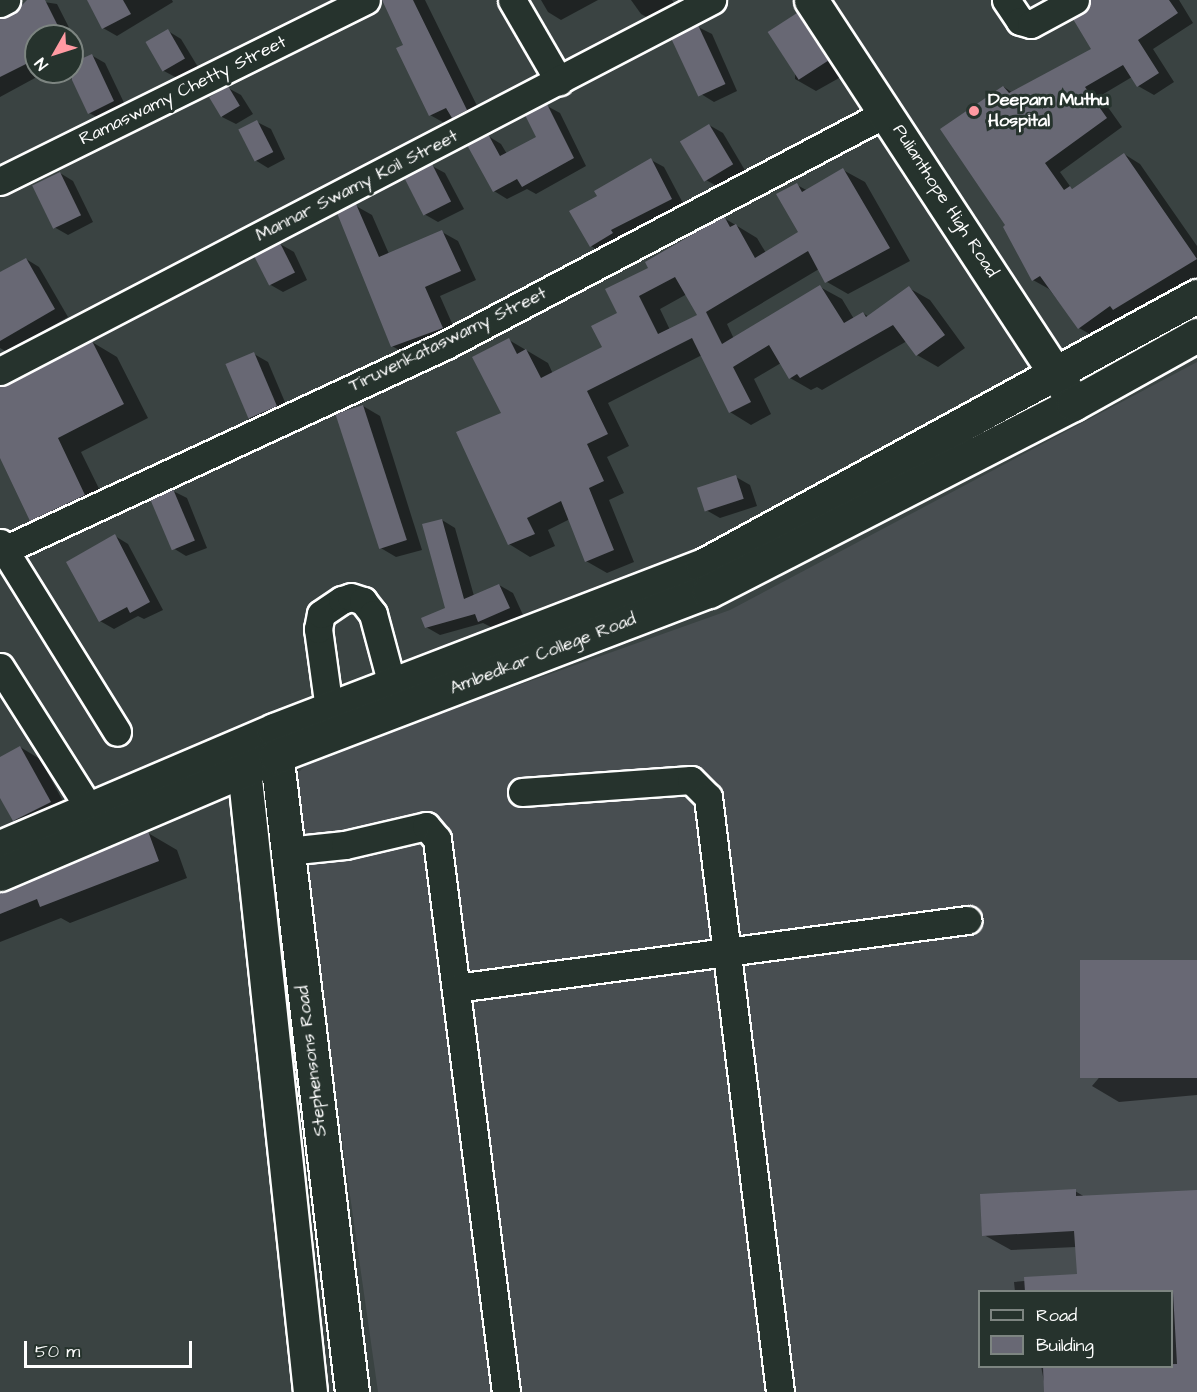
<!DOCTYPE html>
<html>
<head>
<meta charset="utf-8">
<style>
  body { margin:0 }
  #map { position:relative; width:1197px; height:1392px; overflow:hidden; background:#3a4342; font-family:"Architects Daughter",sans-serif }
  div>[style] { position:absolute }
  .built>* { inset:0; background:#484e51 }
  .shadow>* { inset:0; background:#0007 }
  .building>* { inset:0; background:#686874; transform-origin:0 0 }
  .roads { filter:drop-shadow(2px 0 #fff) drop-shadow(-2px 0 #fff) drop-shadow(0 2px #fff) drop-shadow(0 -2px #fff) }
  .minor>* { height:27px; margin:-13.5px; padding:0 13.5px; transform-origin:13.5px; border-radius:13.5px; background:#26332d }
  .major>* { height:33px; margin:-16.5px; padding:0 16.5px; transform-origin:16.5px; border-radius:16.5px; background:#26332d }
  .dots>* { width:16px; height:16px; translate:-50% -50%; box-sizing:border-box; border:3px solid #26332d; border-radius:50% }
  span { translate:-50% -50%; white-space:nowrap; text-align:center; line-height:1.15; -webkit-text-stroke:6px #26332d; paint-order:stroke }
  .street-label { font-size:18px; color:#fff }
  .poi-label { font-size:18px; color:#fff; font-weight:700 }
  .left { translate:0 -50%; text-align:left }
  .legend { position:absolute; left:978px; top:1290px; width:195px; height:78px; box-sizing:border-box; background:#26332d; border:2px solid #7d8581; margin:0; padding:8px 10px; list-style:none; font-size:18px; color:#fff }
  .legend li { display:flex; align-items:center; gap:12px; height:30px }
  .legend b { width:30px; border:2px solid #7d8581 }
  .north { position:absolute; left:24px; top:24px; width:60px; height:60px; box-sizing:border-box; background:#26332d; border:2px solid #7d8581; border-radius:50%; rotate:231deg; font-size:16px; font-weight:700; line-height:24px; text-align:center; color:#fff }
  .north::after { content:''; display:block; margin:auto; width:21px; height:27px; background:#ff9aa2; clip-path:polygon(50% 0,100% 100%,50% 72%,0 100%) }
  .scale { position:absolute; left:24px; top:1341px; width:168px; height:27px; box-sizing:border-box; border:3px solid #fff; border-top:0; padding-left:8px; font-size:18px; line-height:21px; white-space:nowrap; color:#fff; -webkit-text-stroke:4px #26332d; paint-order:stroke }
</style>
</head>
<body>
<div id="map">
  <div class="built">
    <i style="clip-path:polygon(evenodd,1197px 362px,1197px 1392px,378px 1392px,291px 781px,311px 759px,730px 610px,1197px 362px,980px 1292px,1172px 1292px,1172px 1366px,980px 1366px,980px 1292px)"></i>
  </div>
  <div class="shadow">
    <i style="clip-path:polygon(31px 0,57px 4px,82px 53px,72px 58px,72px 36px,36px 36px,36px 72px,46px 72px,0 97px,0 18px,14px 15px)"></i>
    <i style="clip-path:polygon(88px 0,172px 0,173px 2px,117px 36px,103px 28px)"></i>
    <i style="clip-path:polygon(383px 0,425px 0,484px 120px,448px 125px,430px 115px,405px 45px)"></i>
    <i style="clip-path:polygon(541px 0,598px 0,561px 20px,548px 12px)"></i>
    <i style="clip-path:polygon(631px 0,672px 0,676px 6px,654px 21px,641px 14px)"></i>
    <i style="clip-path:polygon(1090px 0,1179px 0,1193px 23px,1153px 49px,1174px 82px,1154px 95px,1138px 86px,1132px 77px,1100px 96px,1122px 127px,1060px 172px,1072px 189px,1124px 154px,1140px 164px,1197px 246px,1197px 278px,1130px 318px,1125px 316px,1095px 337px,1079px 328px,1049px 289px,1033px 280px,1008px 226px,1004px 87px,1013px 93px,1093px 50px)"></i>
    <i style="clip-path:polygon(797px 14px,817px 26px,848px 73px,816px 91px,795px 79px)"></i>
    <i style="clip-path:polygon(698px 27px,712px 34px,737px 91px,714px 102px,701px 94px)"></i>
    <i style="clip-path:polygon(168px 31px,181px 39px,198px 67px,177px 78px,164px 71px)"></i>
    <i style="clip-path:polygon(91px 55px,105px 63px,127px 109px,103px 120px,89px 113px,70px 72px,72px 65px)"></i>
    <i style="clip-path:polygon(228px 88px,241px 95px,253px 114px,236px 124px,222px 117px)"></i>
    <i style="clip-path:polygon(547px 106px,560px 113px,586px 166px,536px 194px,527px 189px,507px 199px,494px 191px,488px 136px,501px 144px,507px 154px,538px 138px)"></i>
    <i style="clip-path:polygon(257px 122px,271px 129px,285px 159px,268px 168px,255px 160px)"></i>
    <i style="clip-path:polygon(709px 125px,723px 133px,746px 172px,720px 188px,706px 180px)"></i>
    <i style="clip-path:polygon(651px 160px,664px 167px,685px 207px,604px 254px,591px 246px)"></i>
    <i style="clip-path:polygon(432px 166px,445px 173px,464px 209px,438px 222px,424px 214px,406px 179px)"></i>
    <i style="clip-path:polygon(evenodd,843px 170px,865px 182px,910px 261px,848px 294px,827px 282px,819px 269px,727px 324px,734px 339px,820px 287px,842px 299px,854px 319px,863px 313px,869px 317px,909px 288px,930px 300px,965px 348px,938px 367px,917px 355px,907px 341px,822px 390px,817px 387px,811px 390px,790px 378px,781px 363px,754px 379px,771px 414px,751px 425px,730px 412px,702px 355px,608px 403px,629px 446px,607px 457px,624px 493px,609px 500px,634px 562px,607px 573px,586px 561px,570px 519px,548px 530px,555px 546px,530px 557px,509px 544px,503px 413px,509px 340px,548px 363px,553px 374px,604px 348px,619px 314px,650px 269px,724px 218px,757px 238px,766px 253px,800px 233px,797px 185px,808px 191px,843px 170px,687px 294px,699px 316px,670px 330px,660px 309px,687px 294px)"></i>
    <i style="clip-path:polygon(60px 173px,73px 181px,93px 222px,68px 235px,54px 227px)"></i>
    <i style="clip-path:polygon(356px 206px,372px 215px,389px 254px,442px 232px,458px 241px,476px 280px,440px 296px,458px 337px,408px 355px,392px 346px)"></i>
    <i style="clip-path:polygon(280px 244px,294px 252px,307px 280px,283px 292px,269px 284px)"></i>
    <i style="clip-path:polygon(26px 259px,39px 267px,68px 317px,7px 352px,0 348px,0 274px)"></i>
    <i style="clip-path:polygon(92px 342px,117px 357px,148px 418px,81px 452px,109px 509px,56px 534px,31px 520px,0 455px,0 389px)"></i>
    <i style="clip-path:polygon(254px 354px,268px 362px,290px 414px,263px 426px,250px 418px)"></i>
    <i style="clip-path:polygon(363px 406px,380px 416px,422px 550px,396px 557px,379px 547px)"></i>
    <i style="clip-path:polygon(736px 477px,750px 485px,757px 506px,720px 518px,706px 510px)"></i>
    <i style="clip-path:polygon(173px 491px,187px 498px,207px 548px,186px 556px,173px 548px)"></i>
    <i style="clip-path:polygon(442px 520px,455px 528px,474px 596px,499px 585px,513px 593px,523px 615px,493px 628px,483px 623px,440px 635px,426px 627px,447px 609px)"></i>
    <i style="clip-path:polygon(115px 536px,128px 544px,163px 610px,144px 619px,138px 616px,114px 629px,100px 621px)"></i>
    <i style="clip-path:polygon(20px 747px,40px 759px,70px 814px,34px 832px,14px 820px,0 795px,0 758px)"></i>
    <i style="clip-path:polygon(148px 833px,177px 850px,187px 878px,70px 923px,61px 918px,0 942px,0 892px,8px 893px)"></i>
    <i style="clip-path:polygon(1197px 962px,1197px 1095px,1119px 1102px,1092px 1086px)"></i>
    <i style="clip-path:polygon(1075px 1191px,1085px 1197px,1197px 1191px,1197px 1392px,1046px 1392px,1041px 1366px,1172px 1366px,1172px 1292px,1015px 1292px,1014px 1282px,1078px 1276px,1076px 1247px,1011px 1250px,984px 1235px)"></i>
  </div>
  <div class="building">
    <i style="clip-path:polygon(27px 0,45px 0,63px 36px,36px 36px,36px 59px,0 77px,0 19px,13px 14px)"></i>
    <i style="clip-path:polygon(87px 0,123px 0,131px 14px,102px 29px)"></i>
    <i style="clip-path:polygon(382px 0,413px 0,467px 110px,452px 118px,446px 108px,429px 116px,396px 48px,403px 45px)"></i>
    <i style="clip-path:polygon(1091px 0,1169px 0,1178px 13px,1138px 40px,1159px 73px,1137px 87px,1123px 65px,1085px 87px,1107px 118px,1045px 163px,1064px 190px,1070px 186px,1072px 189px,1124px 153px,1197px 259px,1113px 310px,1110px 306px,1078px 329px,1040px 276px,1032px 281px,1003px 227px,1005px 225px,940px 129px,1003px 86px,1009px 93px,1091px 49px,1073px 19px,1088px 9px)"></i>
    <i style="left:797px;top:13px;width:57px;height:35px;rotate:57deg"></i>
    <i style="left:698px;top:25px;width:65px;height:30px;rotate:65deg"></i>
    <i style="left:168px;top:29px;width:34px;height:26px;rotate:60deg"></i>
    <i style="clip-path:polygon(92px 54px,114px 101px,88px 114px,72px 80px,72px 63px)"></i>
    <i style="left:228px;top:86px;width:23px;height:22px;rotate:59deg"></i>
    <i style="clip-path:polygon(547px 104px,574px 158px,522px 187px,517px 179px,493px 192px,467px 145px,488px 134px,500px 156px,536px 137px,525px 115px)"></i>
    <i style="left:257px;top:120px;width:36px;height:21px;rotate:63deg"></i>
    <i style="left:709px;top:124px;width:47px;height:34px;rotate:59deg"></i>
    <i style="clip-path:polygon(651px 158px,672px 199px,611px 230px,613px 233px,590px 247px,569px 211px,597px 196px,594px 191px)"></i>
    <i style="left:432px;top:164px;width:42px;height:31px;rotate:63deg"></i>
    <i style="clip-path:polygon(evenodd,843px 168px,890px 248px,825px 283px,808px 251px,706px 312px,722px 344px,820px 285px,844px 323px,863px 312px,866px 317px,909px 286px,945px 335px,916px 356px,893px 325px,800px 378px,797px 374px,789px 379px,769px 345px,733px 367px,751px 402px,729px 413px,692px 338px,587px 391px,608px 434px,587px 444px,604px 481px,589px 488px,614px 550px,585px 562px,561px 501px,527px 518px,535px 534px,508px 545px,456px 432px,501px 413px,472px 357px,509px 338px,517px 354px,526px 349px,541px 378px,602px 347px,591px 326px,617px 313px,605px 289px,648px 268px,645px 262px,724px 216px,730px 227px,736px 224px,755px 258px,798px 232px,776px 194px,797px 183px,802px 192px,843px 168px,675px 277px,697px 315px,658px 334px,639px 296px,675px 277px)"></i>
    <i style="left:60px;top:172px;width:48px;height:31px;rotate:64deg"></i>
    <i style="clip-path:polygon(356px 204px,379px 257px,442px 230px,461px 271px,425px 287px,443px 328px,391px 347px,337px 213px)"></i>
    <i style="left:280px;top:243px;width:33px;height:29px;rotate:63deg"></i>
    <i style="clip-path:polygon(26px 258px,55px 309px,0 341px,0 272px)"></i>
    <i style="clip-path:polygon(92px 341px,124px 404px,58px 438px,85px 495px,30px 521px,0 458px,0 387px)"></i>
    <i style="left:254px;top:352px;width:59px;height:31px;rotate:67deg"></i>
    <i style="left:363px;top:405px;width:142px;height:29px;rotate:72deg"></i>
    <i style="left:736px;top:475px;width:25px;height:41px;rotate:72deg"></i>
    <i style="left:173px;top:489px;width:56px;height:25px;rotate:67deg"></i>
    <i style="clip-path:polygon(442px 519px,464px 599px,499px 584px,510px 608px,478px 622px,475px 614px,425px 628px,421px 618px,445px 608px,422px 524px)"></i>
    <i style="clip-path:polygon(115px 534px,150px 602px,130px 613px,127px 607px,99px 622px,66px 562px)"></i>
    <i style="clip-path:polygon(20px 746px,51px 802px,13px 821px,0 798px,0 757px)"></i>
    <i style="clip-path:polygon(148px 831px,159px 861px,40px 907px,37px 899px,0 914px,0 892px)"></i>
    <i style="left:1197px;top:960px;width:118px;height:117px;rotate:90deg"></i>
    <i style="clip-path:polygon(1076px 1189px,1076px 1196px,1197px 1190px,1197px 1392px,1044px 1392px,1043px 1366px,1177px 1364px,1173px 1292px,1025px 1292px,1024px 1277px,1077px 1274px,1074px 1231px,982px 1236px,980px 1194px)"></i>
  </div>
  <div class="roads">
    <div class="minor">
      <i style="left:512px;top:0;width:94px;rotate:59.9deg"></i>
      <i style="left:1006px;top:0;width:25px;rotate:56deg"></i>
      <i style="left:1020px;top:21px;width:11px;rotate:15deg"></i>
      <i style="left:1031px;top:24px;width:50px;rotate:-28.6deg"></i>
      <i style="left:0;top:3px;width:7px;rotate:-27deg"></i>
      <i style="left:0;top:181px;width:408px;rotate:-26.3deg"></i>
      <i style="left:0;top:371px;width:803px;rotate:-27.52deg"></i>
      <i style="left:0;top:543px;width:222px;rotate:58.2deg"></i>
      <i style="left:0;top:552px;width:492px;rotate:-24.9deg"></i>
      <i style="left:446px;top:345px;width:499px;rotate:-27.8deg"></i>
      <i style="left:0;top:667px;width:167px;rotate:57.7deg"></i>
      <i style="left:89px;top:808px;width:21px;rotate:73deg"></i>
      <i style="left:329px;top:709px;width:81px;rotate:-97.8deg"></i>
      <i style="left:318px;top:629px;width:15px;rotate:-79deg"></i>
      <i style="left:321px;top:614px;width:25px;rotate:-34deg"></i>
      <i style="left:342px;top:600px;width:9px;rotate:-18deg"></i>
      <i style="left:351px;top:597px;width:13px;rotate:18deg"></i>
      <i style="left:363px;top:601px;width:16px;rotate:52deg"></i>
      <i style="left:373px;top:614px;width:73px;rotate:75deg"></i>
      <i style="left:522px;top:792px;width:169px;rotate:-4.1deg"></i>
      <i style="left:691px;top:780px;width:24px;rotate:45deg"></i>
      <i style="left:708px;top:797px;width:599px;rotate:83.1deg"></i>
      <i style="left:287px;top:851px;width:58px;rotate:-5.9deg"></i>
      <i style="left:345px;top:845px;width:83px;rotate:-13.2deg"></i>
      <i style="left:426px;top:826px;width:17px;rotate:50deg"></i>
      <i style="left:437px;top:839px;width:557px;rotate:82.89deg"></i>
      <i style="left:456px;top:988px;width:516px;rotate:-7.58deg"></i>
    </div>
    <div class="major">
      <i style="left:811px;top:0;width:466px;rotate:56.8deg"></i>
      <i style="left:274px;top:735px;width:662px;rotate:83.23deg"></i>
      <i style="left:235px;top:751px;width:20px;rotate:63deg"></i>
      <i style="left:244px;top:769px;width:626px;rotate:83.95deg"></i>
      <i style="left:0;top:847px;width:298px;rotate:-23.1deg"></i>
      <i style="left:274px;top:730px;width:458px;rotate:-21deg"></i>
      <i style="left:702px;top:566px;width:564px;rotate:-28.61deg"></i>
      <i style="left:0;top:874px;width:300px;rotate:-23.1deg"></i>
      <i style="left:276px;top:756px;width:463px;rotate:-20.9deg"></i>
      <i style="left:709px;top:591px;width:409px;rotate:-27.2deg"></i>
      <i style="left:1073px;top:404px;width:142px;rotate:-29.1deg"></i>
    </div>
  </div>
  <div class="dots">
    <i style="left:974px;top:111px;background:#ff9aa2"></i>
  </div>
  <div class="street-label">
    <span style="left:183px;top:91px;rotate:-26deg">Ramaswamy Chetty Street</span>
    <span style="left:357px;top:186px;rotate:-27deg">Mannar Swamy Koil Street</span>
    <span style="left:945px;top:201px;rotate:57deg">Pulianthope High Road</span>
    <span style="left:448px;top:340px;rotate:-26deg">Tiruvenkataswamy Street</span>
    <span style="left:543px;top:654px;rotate:-21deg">Ambedkar College Road</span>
    <span style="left:312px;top:1061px;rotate:-97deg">Stephensons Road</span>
  </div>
  <div class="poi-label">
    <span class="left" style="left:988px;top:111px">Deepam Muthu<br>Hospital</span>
  </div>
  <ul class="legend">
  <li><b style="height:8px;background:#26332d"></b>Road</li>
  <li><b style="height:16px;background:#686874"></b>Building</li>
  </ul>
  <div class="north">N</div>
  <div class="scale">50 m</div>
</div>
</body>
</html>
